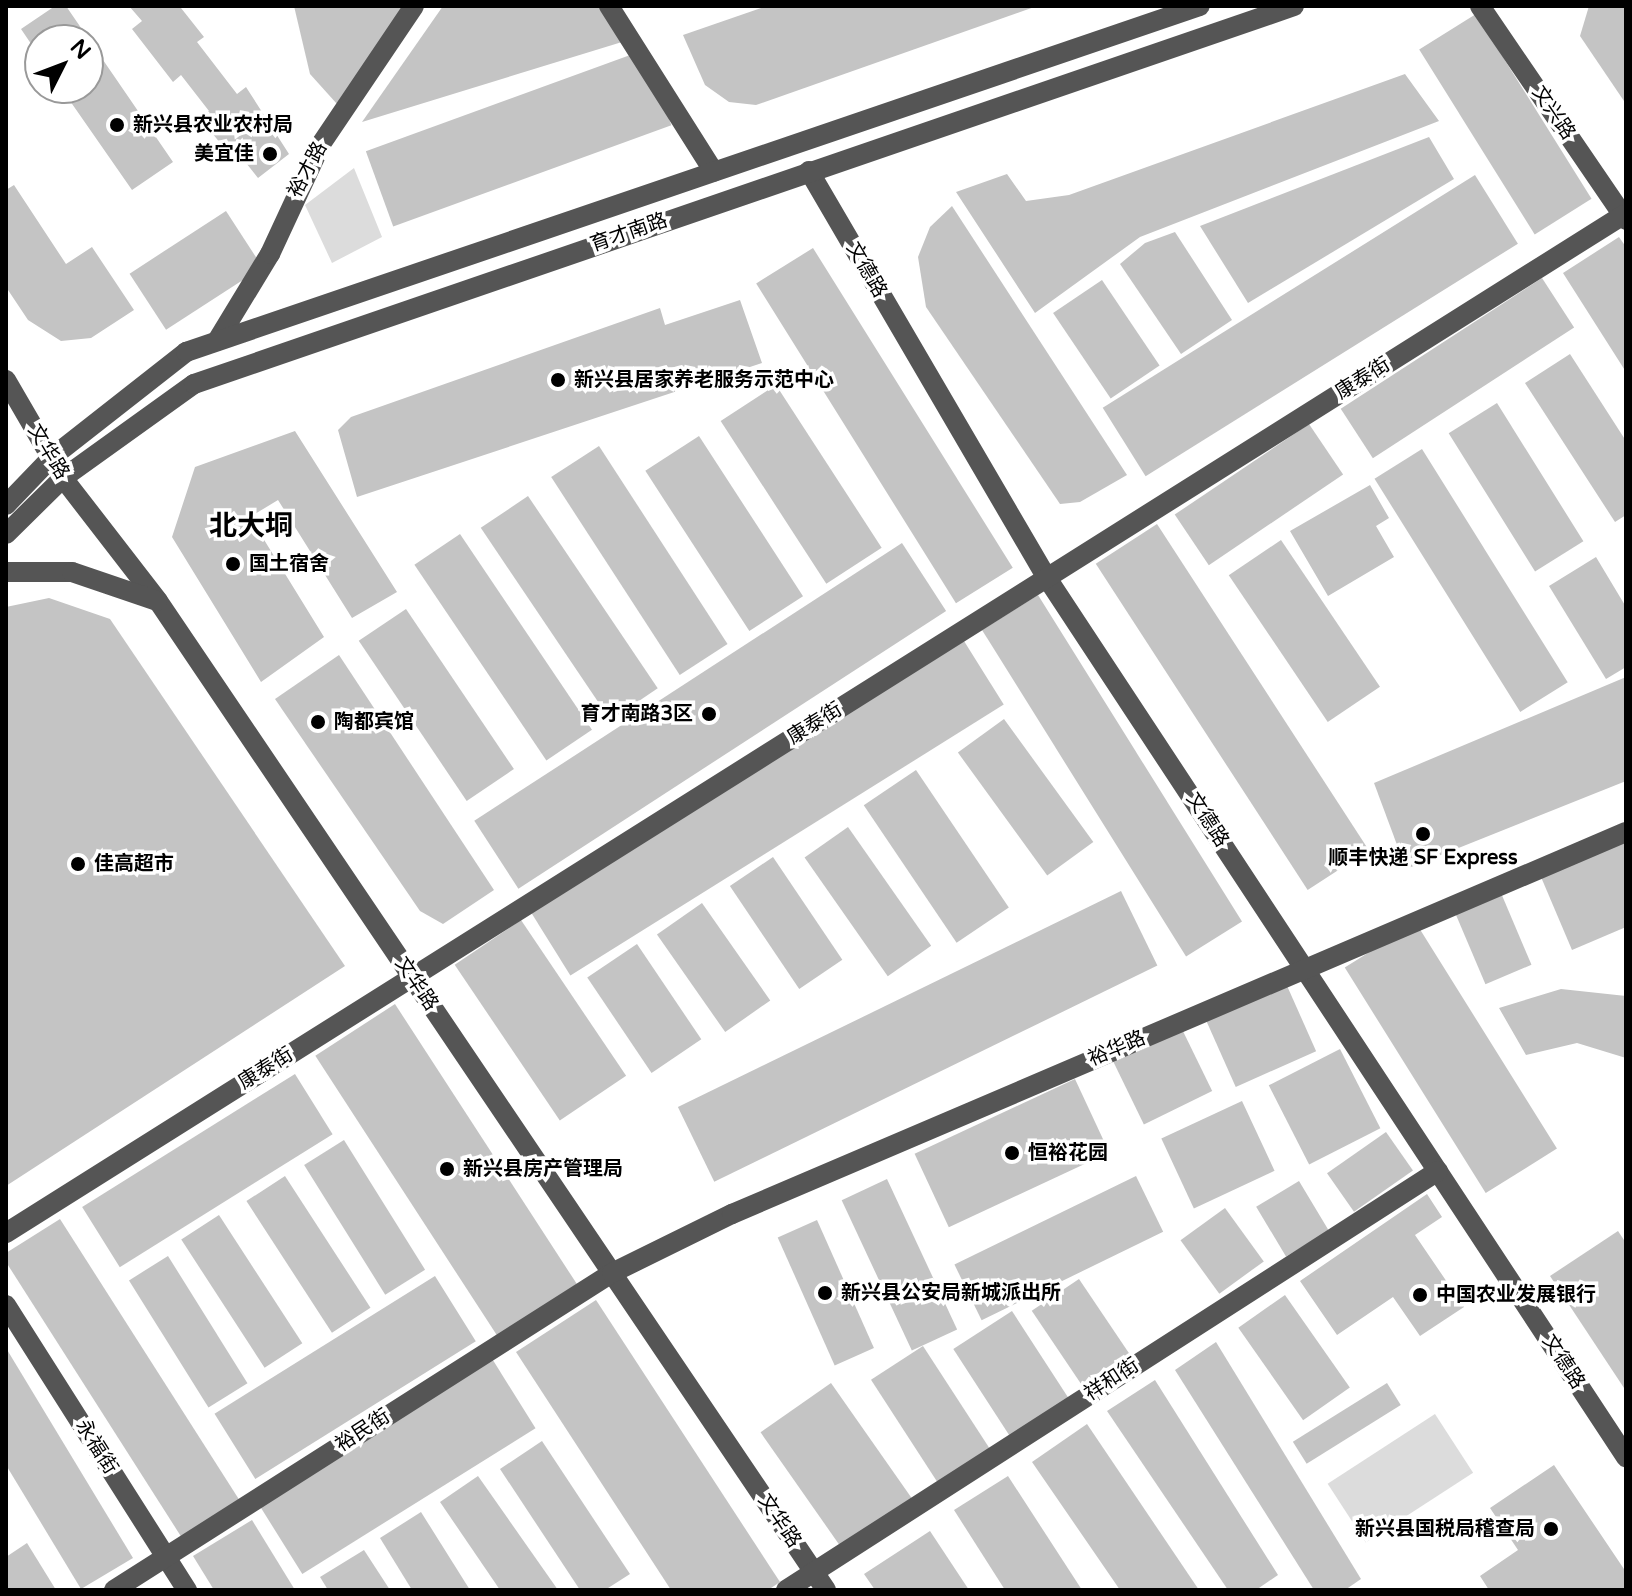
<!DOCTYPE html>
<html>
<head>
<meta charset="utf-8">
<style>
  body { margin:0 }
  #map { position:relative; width:1632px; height:1596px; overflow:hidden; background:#fff; font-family:"Varela Round","Noto Sans SC",sans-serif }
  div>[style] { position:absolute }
  .green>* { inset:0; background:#dcdcdc; transform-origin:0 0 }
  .building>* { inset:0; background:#c4c4c4; transform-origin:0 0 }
  .minor>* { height:20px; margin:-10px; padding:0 10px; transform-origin:10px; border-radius:10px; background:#555 }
  .dots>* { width:22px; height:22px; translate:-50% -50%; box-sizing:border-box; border:4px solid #fff; border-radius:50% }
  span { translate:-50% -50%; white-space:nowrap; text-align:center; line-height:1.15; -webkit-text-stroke:7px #fff; paint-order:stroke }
  .street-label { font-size:20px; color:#000 }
  .poi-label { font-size:20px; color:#000; font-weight:700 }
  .left { translate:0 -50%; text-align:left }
  .right { translate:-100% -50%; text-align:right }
  .district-label { font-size:28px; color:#000; font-weight:700 }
  .frame { position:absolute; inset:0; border:8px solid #000; pointer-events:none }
  .north { position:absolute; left:24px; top:24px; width:80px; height:80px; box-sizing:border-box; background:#fff; border:2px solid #999; border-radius:50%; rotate:48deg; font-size:22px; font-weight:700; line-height:32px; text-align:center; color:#000 }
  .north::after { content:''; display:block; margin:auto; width:28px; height:36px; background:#000; clip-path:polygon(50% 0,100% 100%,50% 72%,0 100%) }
</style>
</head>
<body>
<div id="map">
  <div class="green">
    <i style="clip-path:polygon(354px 168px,382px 237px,332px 263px,305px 205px)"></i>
    <i style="left:1435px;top:1414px;width:70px;height:128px;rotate:57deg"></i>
  </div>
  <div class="building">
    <i style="clip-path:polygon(55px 6px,66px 6px,173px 162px,132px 190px,61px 88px,88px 88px,88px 40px,40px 40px,40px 57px,21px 29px)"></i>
    <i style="clip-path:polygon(129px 6px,181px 8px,204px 37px,197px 42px,237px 94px,246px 87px,289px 154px,258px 178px,239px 154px,233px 159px,200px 118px,209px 111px,181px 75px,173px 82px,132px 29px,142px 21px)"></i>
    <i style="clip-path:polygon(294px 6px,397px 6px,402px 9px,337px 104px,310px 74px)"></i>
    <i style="clip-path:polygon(443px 6px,599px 6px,622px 42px,362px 122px)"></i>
    <i style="clip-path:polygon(767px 6px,1037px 6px,756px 105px,729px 102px,705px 85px,683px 35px)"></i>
    <i style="clip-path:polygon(1589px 6px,1626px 6px,1626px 104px,1580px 36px)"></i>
    <i style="left:1476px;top:14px;width:218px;height:67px;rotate:58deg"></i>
    <i style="left:644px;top:50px;width:80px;height:296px;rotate:70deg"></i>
    <i style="clip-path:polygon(1405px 74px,1439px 121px,1140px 237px,1035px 313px,956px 192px,1007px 174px,1026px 201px,1069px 195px)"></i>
    <i style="clip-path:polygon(1429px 137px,1454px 179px,1248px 303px,1200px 226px)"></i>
    <i style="left:1475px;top:175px;width:81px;height:439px;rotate:58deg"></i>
    <i style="clip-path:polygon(14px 185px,66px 264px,92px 247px,134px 310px,91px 338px,61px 341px,28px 320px,6px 287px,6px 190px)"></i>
    <i style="clip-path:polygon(952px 206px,1127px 475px,1080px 502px,1060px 504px,926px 307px,918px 257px,930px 227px)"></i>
    <i style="left:226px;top:211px;width:67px;height:115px;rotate:57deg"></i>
    <i style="clip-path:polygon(1175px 232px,1232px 320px,1181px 354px,1120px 264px,1145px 243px)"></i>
    <i style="clip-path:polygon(1619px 237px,1626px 247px,1626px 372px,1563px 273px)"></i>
    <i style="left:813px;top:248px;width:377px;height:67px;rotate:58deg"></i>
    <i style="left:1542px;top:278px;width:59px;height:240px;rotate:57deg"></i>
    <i style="left:1102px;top:280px;width:103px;height:59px;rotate:56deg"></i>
    <i style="clip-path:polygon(740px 300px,762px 363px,357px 497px,338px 430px,351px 417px,660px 308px,665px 325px)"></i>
    <i style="clip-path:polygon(1570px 354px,1626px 441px,1626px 515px,1615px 522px,1525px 383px)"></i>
    <i style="left:776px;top:385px;width:194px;height:66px;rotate:57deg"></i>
    <i style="left:1497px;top:403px;width:163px;height:57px;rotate:58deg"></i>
    <i style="left:1309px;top:424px;width:61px;height:162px;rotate:56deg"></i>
    <i style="clip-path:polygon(295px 431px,397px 592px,352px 618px,278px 500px,250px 517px,324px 637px,261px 682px,172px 537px,195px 467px)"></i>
    <i style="left:699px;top:436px;width:191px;height:64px;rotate:57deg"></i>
    <i style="left:599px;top:446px;width:236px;height:57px;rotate:57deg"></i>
    <i style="left:1422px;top:449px;width:275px;height:56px;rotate:58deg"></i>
    <i style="clip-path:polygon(1370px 485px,1389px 518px,1376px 526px,1394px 557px,1328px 596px,1290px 531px)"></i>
    <i style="left:528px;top:496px;width:232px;height:57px;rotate:56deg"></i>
    <i style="left:1157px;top:524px;width:389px;height:73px;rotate:57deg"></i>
    <i style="left:460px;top:534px;width:236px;height:55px;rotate:56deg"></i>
    <i style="left:1281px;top:540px;width:177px;height:63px;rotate:56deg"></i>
    <i style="left:902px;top:543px;width:81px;height:510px;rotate:57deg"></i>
    <i style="clip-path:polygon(1596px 557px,1626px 607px,1626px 667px,1606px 679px,1549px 586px)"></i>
    <i style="left:1038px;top:595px;width:385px;height:66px;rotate:58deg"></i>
    <i style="clip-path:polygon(49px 598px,110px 619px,345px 966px,6px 1186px,6px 607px)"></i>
    <i style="left:406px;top:609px;width:193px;height:57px;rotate:56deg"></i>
    <i style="left:964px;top:641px;width:75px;height:511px;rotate:58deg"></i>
    <i style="clip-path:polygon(339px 655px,494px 890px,443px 924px,420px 911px,275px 699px)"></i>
    <i style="clip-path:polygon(1626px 677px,1626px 781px,1406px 869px,1374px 783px)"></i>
    <i style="left:1004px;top:719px;width:152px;height:57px;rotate:54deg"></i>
    <i style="left:916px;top:770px;width:166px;height:63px;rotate:56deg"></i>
    <i style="left:848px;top:827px;width:145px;height:53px;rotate:55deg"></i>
    <i style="clip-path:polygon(1626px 841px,1626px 927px,1572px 950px,1541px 877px)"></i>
    <i style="left:773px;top:857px;width:124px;height:52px;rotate:56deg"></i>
    <i style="left:1121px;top:891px;width:83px;height:493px;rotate:64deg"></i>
    <i style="left:1501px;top:893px;width:78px;height:50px;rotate:67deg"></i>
    <i style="left:702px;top:903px;width:119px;height:55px;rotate:55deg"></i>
    <i style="left:521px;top:920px;width:188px;height:80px;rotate:56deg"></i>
    <i style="left:1416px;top:923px;width:266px;height:84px;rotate:58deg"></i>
    <i style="left:637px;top:944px;width:115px;height:60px;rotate:56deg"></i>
    <i style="left:1284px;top:979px;width:79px;height:88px;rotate:66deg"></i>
    <i style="clip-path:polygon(1561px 989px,1626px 996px,1626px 1058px,1577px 1043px,1526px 1055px,1499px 1008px)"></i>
    <i style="left:395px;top:1004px;width:334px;height:95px;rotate:57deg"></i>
    <i style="left:1178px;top:1021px;width:78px;height:76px;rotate:64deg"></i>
    <i style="left:1340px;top:1049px;width:89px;height:80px;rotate:63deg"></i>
    <i style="left:295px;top:1074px;width:71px;height:251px;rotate:58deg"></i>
    <i style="left:1075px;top:1079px;width:81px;height:177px;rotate:65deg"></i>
    <i style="left:1242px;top:1101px;width:77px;height:89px;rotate:65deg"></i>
    <i style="left:1386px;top:1132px;width:47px;height:72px;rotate:55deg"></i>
    <i style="left:344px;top:1140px;width:153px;height:47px;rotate:58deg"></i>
    <i style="left:285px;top:1176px;width:157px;height:46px;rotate:57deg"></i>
    <i style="left:1136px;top:1176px;width:62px;height:202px;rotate:64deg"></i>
    <i style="left:887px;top:1179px;width:166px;height:50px;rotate:65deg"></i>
    <i style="left:1299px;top:1181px;width:58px;height:50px;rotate:59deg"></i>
    <i style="clip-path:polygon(1427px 1194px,1442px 1217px,1415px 1235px,1464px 1307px,1420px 1336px,1393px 1297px,1337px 1335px,1300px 1281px)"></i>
    <i style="left:1225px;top:1208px;width:66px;height:55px;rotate:54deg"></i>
    <i style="left:219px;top:1215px;width:153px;height:45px;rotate:57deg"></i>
    <i style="clip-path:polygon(60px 1219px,240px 1501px,182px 1538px,6px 1262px,6px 1253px)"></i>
    <i style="left:817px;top:1220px;width:140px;height:43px;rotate:66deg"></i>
    <i style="clip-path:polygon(1618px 1231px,1626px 1243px,1626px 1391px,1550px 1276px)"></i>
    <i style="left:168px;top:1256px;width:150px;height:46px;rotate:58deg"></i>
    <i style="left:435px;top:1276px;width:77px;height:260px;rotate:58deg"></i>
    <i style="left:1079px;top:1279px;width:100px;height:57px;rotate:56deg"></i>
    <i style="left:1285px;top:1295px;width:113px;height:57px;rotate:55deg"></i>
    <i style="clip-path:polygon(596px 1300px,780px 1582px,768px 1590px,671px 1590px,516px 1352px)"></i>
    <i style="left:1012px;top:1311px;width:109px;height:70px;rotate:57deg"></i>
    <i style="clip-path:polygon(1216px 1342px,1361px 1579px,1345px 1590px,1314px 1590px,1175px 1370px)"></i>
    <i style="left:923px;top:1346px;width:131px;height:62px;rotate:57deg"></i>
    <i style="clip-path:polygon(6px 1348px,133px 1558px,81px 1589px,6px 1465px)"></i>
    <i style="left:491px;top:1357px;width:84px;height:275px;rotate:58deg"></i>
    <i style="clip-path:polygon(1155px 1380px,1278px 1575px,1256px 1590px,1228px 1590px,1107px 1411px)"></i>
    <i style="left:831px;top:1383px;width:150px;height:86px;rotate:55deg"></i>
    <i style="left:1387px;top:1383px;width:26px;height:111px;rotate:58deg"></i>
    <i style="clip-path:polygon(1087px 1424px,1199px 1590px,1120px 1590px,1032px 1462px)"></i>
    <i style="clip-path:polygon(542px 1441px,630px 1574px,605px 1590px,580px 1590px,500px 1469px)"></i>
    <i style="clip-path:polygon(1554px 1465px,1626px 1572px,1626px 1590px,1489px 1590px,1480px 1576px,1518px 1550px,1490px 1508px)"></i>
    <i style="clip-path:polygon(478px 1476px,558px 1590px,500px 1590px,440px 1502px)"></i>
    <i style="clip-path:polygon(1008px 1476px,1082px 1590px,1005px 1590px,954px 1510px)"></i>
    <i style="clip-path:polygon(421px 1512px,470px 1590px,412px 1590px,380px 1538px)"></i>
    <i style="clip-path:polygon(252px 1520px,295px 1590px,214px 1590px,193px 1556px)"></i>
    <i style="clip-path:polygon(930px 1531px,969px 1590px,875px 1590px,864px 1574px)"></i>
    <i style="clip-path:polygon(27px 1543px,56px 1590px,6px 1590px,6px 1557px)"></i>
    <i style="clip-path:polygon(364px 1550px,390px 1590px,328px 1590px,320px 1577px)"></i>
  </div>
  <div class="minor">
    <i style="left:609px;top:6px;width:196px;rotate:57.7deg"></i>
    <i style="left:1480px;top:6px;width:259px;rotate:55.7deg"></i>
    <i style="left:809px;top:171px;width:471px;rotate:59.7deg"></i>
    <i style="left:1047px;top:578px;width:1053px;rotate:56.63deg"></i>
    <i style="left:217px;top:341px;width:102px;rotate:-58.7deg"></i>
    <i style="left:270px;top:254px;width:121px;rotate:-65.1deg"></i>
    <i style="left:321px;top:144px;width:166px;rotate:-56deg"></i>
    <i style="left:6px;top:380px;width:113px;rotate:59.8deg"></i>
    <i style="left:63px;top:478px;width:155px;rotate:52.3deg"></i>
    <i style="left:158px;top:601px;width:1193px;rotate:55.96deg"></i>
    <i style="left:6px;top:505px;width:65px;rotate:-46.2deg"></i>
    <i style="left:51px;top:458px;width:172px;rotate:-38.1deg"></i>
    <i style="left:186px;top:352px;width:1071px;rotate:-18.84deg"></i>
    <i style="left:6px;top:534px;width:80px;rotate:-44.5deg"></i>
    <i style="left:63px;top:478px;width:161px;rotate:-35.7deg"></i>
    <i style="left:194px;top:384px;width:1163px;rotate:-18.96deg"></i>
    <i style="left:6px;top:572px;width:66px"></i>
    <i style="left:72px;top:572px;width:90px;rotate:18.8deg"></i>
    <i style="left:6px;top:1233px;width:1911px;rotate:-32.19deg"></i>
    <i style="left:6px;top:1305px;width:338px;rotate:57.6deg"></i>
    <i style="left:114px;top:1590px;width:590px;rotate:-32.48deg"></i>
    <i style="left:612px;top:1273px;width:134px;rotate:-26.2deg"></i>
    <i style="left:732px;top:1214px;width:972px;rotate:-23.14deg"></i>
    <i style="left:786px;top:1590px;width:775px;rotate:-32.73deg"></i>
  </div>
  <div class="dots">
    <i style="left:117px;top:125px;background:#000"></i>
    <i style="left:270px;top:154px;background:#000"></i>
    <i style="left:558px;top:380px;background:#000"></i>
    <i style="left:233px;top:564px;background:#000"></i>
    <i style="left:709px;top:714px;background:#000"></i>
    <i style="left:318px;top:722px;background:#000"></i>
    <i style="left:1423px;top:834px;background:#000"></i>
    <i style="left:78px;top:864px;background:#000"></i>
    <i style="left:1012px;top:1153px;background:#000"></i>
    <i style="left:447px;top:1169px;background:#000"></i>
    <i style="left:825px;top:1293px;background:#000"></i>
    <i style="left:1420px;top:1295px;background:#000"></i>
    <i style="left:1551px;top:1529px;background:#000"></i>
  </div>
  <div class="street-label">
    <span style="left:1553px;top:113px;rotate:56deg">文兴路</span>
    <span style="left:308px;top:170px;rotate:-62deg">裕才路</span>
    <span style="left:629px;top:233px;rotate:-19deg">育才南路</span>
    <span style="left:866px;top:270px;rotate:60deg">文德路</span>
    <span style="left:1363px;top:379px;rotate:-32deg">康泰街</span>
    <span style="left:48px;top:452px;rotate:59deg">文华路</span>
    <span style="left:815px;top:724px;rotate:-32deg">康泰街</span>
    <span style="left:1207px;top:820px;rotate:57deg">文德路</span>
    <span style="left:416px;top:984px;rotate:56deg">文华路</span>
    <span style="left:1117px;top:1049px;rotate:-23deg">裕华路</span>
    <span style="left:266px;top:1069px;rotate:-32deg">康泰街</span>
    <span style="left:1563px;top:1362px;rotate:57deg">文德路</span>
    <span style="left:1112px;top:1380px;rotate:-33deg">祥和街</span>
    <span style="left:363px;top:1431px;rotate:-33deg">裕民街</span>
    <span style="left:96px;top:1447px;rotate:58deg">永福街</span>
    <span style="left:779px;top:1521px;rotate:56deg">文华路</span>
  </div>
  <div class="poi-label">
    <span class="left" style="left:133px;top:125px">新兴县农业农村局</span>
    <span class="right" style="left:254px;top:154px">美宜佳</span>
    <span class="left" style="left:574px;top:380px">新兴县居家养老服务示范中心</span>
    <span class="left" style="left:249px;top:564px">国土宿舍</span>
    <span class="right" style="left:693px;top:714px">育才南路3区</span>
    <span class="left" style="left:334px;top:722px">陶都宾馆</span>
    <span style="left:1423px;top:858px">顺丰快递 SF Express</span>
    <span class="left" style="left:94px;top:864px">佳高超市</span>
    <span class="left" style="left:1028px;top:1153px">恒裕花园</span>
    <span class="left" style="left:463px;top:1169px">新兴县房产管理局</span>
    <span class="left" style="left:841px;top:1293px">新兴县公安局新城派出所</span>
    <span class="left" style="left:1436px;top:1295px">中国农业发展银行</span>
    <span class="right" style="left:1535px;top:1529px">新兴县国税局稽查局</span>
  </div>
  <div class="district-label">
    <span style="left:251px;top:526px">北大垌</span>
  </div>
  <div class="frame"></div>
  <div class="north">N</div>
</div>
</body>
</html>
